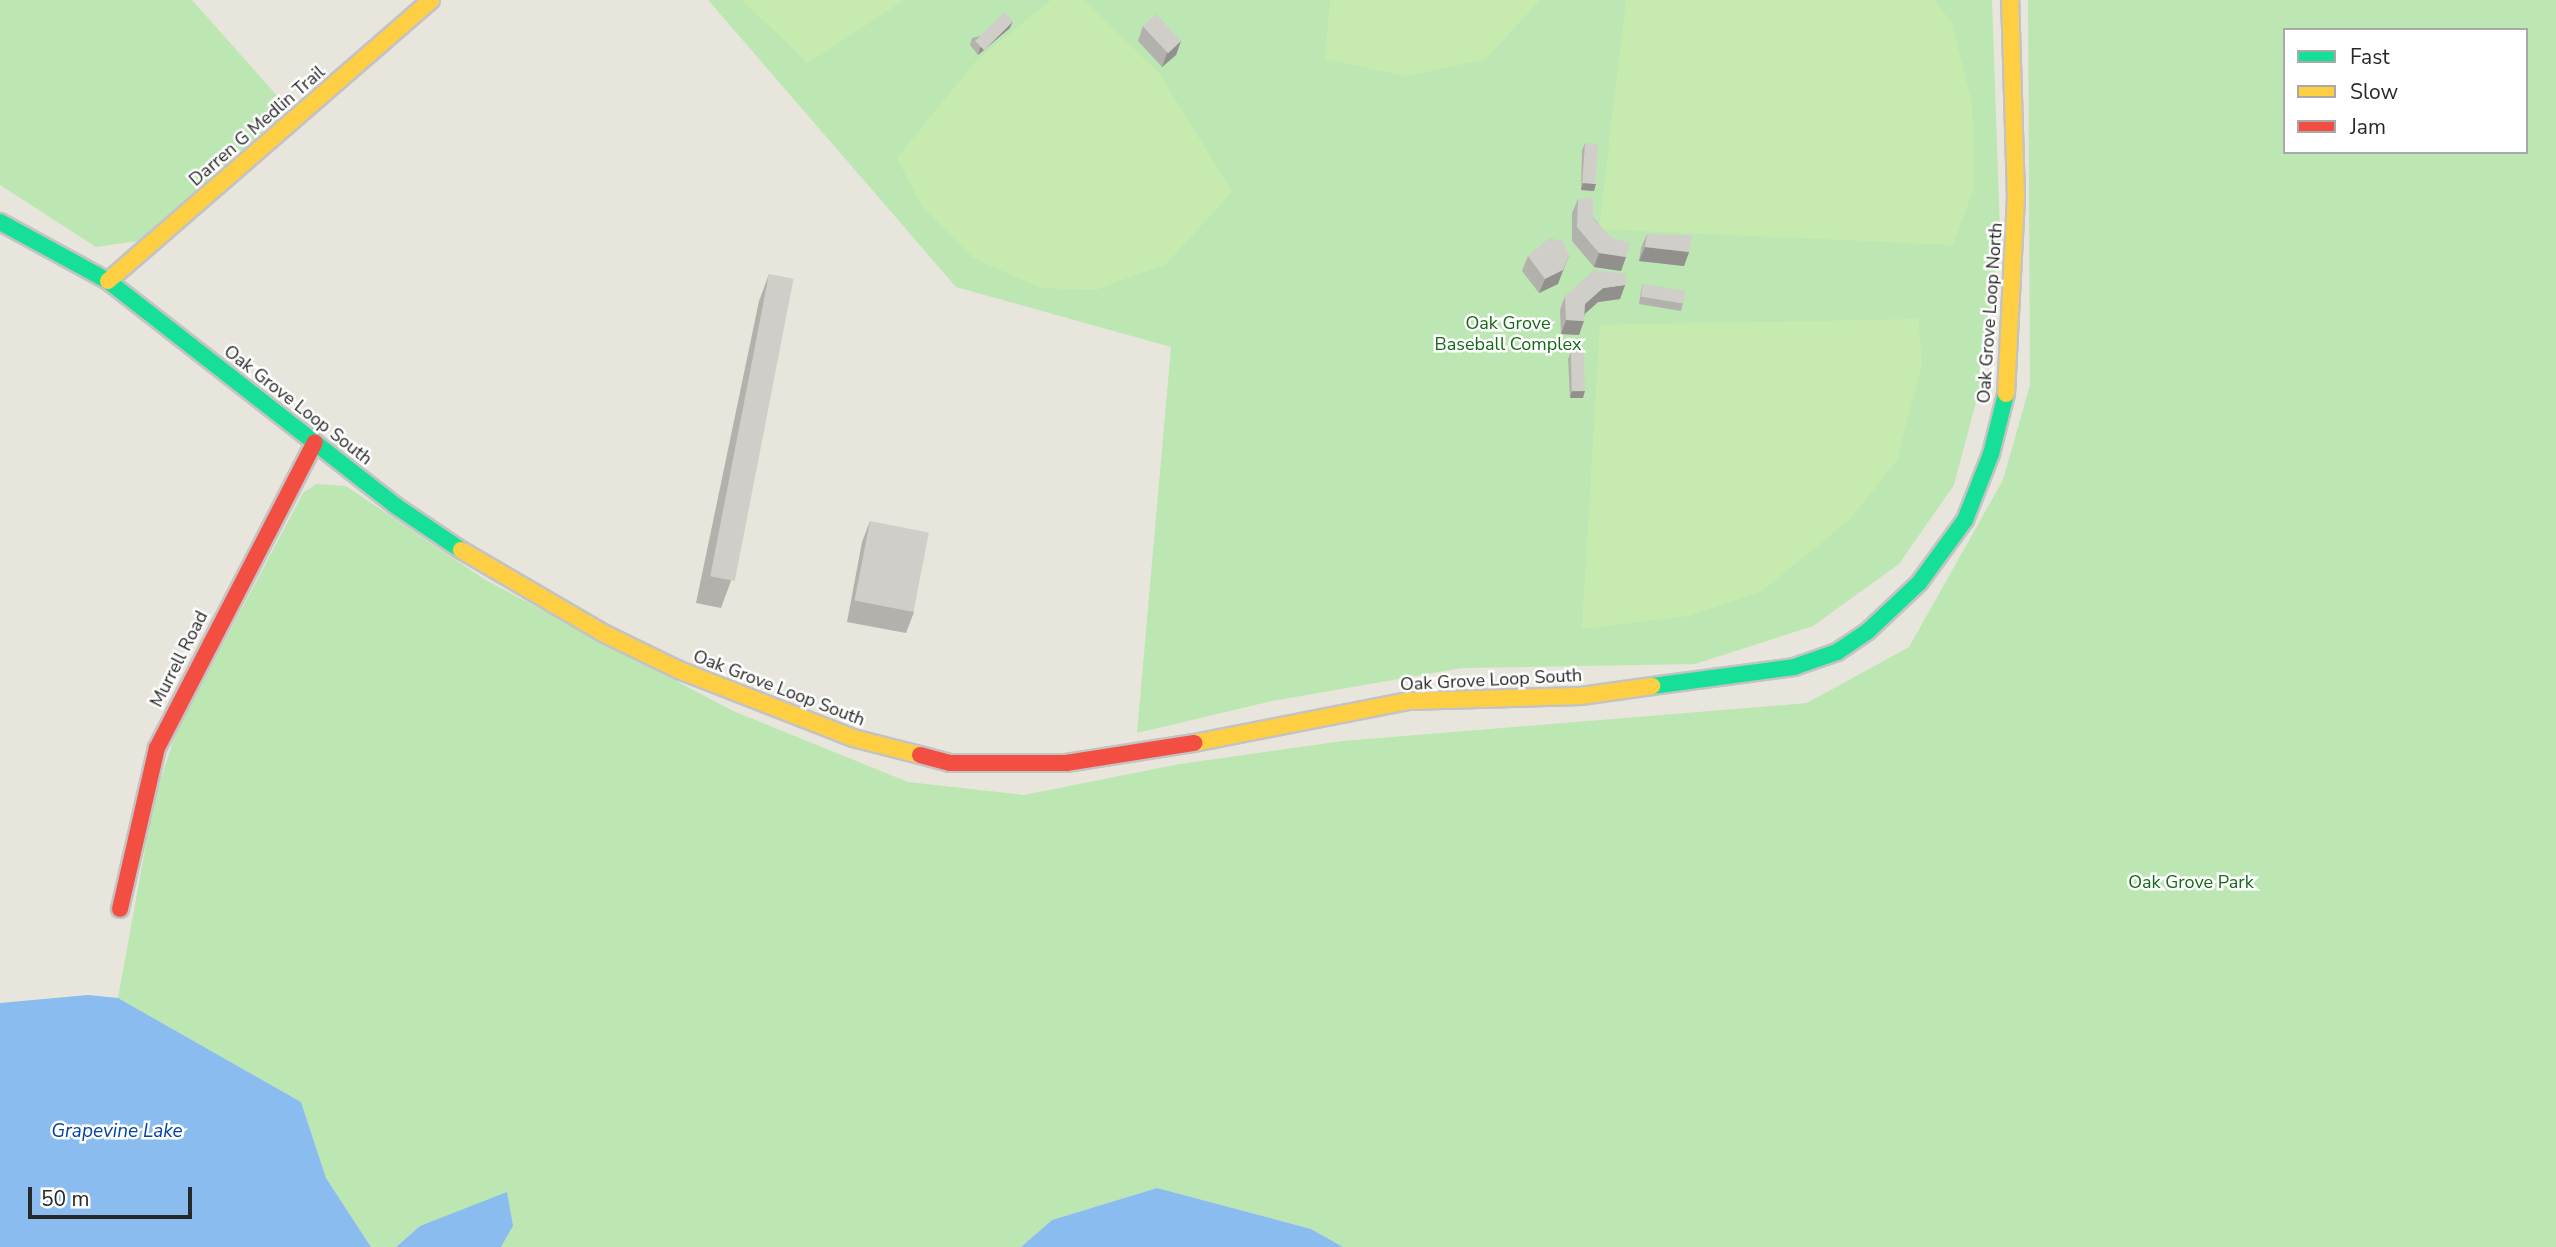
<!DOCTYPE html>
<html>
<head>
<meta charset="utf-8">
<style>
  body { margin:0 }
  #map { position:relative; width:2556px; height:1247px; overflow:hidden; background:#e8e5dc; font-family:"Nunito Sans",sans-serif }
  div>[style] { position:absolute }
  .green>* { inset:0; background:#bce7b2 }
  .pitch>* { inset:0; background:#c7ebaf }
  .water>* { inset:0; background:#8abcf0 }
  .roads { filter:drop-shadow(2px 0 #c4c3c3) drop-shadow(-2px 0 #c4c3c3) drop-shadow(0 2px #c4c3c3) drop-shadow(0 -2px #c4c3c3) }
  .fast>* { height:16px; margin:-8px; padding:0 8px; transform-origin:8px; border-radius:8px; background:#16e098 }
  .slow>* { height:16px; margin:-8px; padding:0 8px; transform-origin:8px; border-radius:8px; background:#ffcf43 }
  .jam>* { height:16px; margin:-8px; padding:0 8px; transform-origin:8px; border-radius:8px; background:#f24e42 }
  .wall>* { inset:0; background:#b3b1ac }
  .shaded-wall>* { inset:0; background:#92908c }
  .building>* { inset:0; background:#d0cec8; transform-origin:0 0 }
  span { translate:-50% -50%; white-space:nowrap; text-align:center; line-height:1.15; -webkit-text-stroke:5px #fff; paint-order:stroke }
  .street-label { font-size:18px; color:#282828 }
  .park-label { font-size:18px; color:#136916 }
  .water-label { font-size:19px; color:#0344a1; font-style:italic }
  .legend { position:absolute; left:2283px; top:28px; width:245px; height:126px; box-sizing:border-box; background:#fff; border:2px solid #a9a9a9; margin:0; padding:9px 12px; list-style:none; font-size:21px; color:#282828 }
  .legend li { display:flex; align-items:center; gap:14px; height:35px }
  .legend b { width:35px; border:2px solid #a9a9a9 }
  .scale { position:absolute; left:28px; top:1187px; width:164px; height:32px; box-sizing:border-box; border:4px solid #282828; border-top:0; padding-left:9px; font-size:21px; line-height:24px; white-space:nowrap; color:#282828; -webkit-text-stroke:5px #fff; paint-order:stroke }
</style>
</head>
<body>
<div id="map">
  <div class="green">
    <i style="clip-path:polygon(0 0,192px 0,289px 109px,138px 241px,96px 247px,0 185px)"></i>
    <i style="clip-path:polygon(708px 0,1992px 0,2000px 233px,1981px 383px,1954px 485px,1899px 564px,1813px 626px,1695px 664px,1462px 668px,1272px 701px,1137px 733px,1171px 347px,956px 287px)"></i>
    <i style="clip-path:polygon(evenodd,2028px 0,2556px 0,2556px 1247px,1343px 1247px,1311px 1229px,1157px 1188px,1052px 1220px,1021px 1247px,501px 1247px,513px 1226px,420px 1226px,396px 1247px,371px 1247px,326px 1178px,301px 1102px,118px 998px,154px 800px,175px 735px,303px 493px,316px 484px,346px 486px,484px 579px,733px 711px,908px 782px,1024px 795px,1180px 764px,1343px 741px,1807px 703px,1909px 647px,2003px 480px,2030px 385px,2028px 0,2285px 30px,2526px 30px,2526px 152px,2285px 152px,2285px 30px)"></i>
  </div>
  <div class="pitch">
    <i style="clip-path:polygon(742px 0,904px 0,808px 63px)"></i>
    <i style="clip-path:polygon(1051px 0,1083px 0,1159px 73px,1232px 192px,1166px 264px,1095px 290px,1040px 288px,972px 257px,921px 205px,897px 158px,976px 61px)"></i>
    <i style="clip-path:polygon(1330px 0,1540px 0,1486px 59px,1406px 76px,1325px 59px)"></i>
    <i style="clip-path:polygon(1626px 0,1934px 0,1952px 23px,1972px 106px,1974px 188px,1953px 245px,1599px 229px)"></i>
    <i style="clip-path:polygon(1918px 319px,1922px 364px,1897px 460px,1851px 518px,1762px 591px,1688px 616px,1582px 629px,1600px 325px)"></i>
  </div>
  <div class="water">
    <i style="clip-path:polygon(88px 995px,118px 998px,301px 1102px,326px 1178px,371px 1247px,0 1247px,0 1003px)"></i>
    <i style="clip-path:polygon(1157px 1188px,1311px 1229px,1343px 1247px,1021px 1247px,1052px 1220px)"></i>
    <i style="clip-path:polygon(507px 1192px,513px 1226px,501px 1247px,396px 1247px,420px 1226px)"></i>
  </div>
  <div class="roads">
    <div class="fast">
      <i style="left:0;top:222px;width:123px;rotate:28.6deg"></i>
      <i style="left:108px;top:281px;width:365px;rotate:38deg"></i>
      <i style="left:396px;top:506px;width:78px;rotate:34.1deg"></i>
      <i style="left:1652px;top:686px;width:143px;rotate:-7.6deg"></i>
      <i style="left:1794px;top:667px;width:46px;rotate:-19.2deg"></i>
      <i style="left:1837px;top:652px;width:37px;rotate:-34deg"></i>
      <i style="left:1868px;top:631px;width:70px;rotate:-43.3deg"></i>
      <i style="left:1919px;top:583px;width:78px;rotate:-53.9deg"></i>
      <i style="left:1965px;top:520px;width:71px;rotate:-68.5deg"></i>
      <i style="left:1991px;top:454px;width:62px;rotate:-76deg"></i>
    </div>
    <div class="slow">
      <i style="left:108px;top:281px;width:428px;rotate:-41deg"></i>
      <i style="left:2006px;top:394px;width:197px;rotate:-87.1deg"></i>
      <i style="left:2016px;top:197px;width:197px;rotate:-91.7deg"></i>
      <i style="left:461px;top:550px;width:164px;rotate:30.3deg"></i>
      <i style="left:603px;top:633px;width:85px;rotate:26deg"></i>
      <i style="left:679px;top:670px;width:187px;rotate:21.3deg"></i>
      <i style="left:853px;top:738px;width:69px;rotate:14.2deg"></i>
      <i style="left:1194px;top:743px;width:219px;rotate:-11.1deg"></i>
      <i style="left:1409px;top:701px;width:172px;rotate:-1.7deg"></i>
      <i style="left:1581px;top:696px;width:72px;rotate:-8deg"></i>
    </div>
    <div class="jam">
      <i style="left:920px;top:755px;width:31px;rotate:15deg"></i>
      <i style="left:950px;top:763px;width:116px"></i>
      <i style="left:1066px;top:763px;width:130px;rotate:-8.9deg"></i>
      <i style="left:120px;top:909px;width:165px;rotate:-77.1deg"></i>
      <i style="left:157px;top:748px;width:344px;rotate:-62.7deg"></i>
    </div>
  </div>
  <div class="wall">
    <i style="clip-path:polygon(1143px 26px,1181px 41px,1176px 55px,1162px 67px,1138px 41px)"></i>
    <i style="clip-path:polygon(1010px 28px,978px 55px,970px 45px,972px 38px)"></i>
    <i style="clip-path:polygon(1585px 143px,1594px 191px,1581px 190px,1582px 150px)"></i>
    <i style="clip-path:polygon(1578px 199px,1626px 257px,1621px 271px,1594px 267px,1572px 241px,1572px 213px)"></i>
    <i style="clip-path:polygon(1647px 234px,1689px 252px,1684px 266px,1639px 261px,1641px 248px)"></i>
    <i style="clip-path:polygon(1528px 256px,1558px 284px,1539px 293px,1522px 271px)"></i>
    <i style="clip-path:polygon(769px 274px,731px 581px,721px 608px,696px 603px,759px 301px)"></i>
    <i style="clip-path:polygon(1643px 284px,1683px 303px,1681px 311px,1639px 304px,1641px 291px)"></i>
    <i style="clip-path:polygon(1625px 285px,1620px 299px,1598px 302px,1585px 314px,1579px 335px,1561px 334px,1560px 310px,1565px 296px)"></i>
    <i style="clip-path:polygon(1571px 352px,1583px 398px,1570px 398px,1568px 359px)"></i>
    <i style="clip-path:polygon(870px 521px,914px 612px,906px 633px,847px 622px,862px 542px)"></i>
  </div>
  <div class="shaded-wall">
    <i style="clip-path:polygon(1013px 21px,1010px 28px,978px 55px,980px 48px)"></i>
    <i style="clip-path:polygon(1181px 41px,1176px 55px,1162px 67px,1167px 53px)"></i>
    <i style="clip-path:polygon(1583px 183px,1596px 184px,1594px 191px,1581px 190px)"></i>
    <i style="clip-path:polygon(1645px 247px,1689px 252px,1684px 266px,1639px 261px)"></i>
    <i style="clip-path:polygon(1599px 253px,1626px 257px,1621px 271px,1594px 267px)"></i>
    <i style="clip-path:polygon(1569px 255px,1558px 284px,1539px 293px,1545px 279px)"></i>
    <i style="clip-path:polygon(1625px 285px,1620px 299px,1598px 302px,1580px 318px,1585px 304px,1603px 288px)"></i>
    <i style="clip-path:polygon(1566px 320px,1584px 321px,1579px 335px,1561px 334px)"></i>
    <i style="clip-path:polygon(1572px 391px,1585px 391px,1583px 398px,1570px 398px)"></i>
  </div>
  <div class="building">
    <i style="left:1004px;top:12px;width:13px;height:41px;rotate:45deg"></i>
    <i style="left:1156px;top:14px;width:37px;height:18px;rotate:47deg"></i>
    <i style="left:1585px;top:143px;width:13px;height:40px;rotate:4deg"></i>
    <i style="clip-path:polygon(1593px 197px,1593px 218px,1610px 237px,1630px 243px,1626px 257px,1599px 253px,1577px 227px,1578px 199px)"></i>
    <i style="clip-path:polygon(1647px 234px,1692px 235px,1689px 252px,1645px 247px)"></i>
    <i style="clip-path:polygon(1549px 238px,1563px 241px,1569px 255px,1563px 270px,1545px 279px,1528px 256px)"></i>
    <i style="clip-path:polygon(1594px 270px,1626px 274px,1625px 285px,1603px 288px,1585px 304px,1584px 321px,1566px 320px,1565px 296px)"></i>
    <i style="left:769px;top:274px;width:25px;height:308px;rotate:11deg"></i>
    <i style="left:1643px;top:284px;width:43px;height:13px;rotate:9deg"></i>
    <i style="left:1584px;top:351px;width:40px;height:13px;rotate:89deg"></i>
    <i style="left:870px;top:521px;width:60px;height:81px;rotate:11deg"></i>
  </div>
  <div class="street-label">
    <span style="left:257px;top:126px;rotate:-41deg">Darren G Medlin Trail</span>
    <span style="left:1990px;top:313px;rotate:-86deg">Oak Grove Loop North</span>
    <span style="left:298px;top:405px;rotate:38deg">Oak Grove Loop South</span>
    <span style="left:179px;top:659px;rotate:-63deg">Murrell Road</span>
    <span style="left:1491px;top:680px;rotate:-3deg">Oak Grove Loop South</span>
    <span style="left:779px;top:688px;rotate:21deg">Oak Grove Loop South</span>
  </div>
  <div class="park-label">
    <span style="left:1508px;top:334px">Oak Grove<br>Baseball Complex</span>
    <span style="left:2191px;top:882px">Oak Grove Park</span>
  </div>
  <div class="water-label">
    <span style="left:117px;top:1132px">Grapevine Lake</span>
  </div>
  <ul class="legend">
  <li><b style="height:9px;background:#16e098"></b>Fast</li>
  <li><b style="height:9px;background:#ffcf43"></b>Slow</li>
  <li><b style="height:9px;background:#f24e42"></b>Jam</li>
  </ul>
  <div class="scale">50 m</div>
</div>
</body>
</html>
